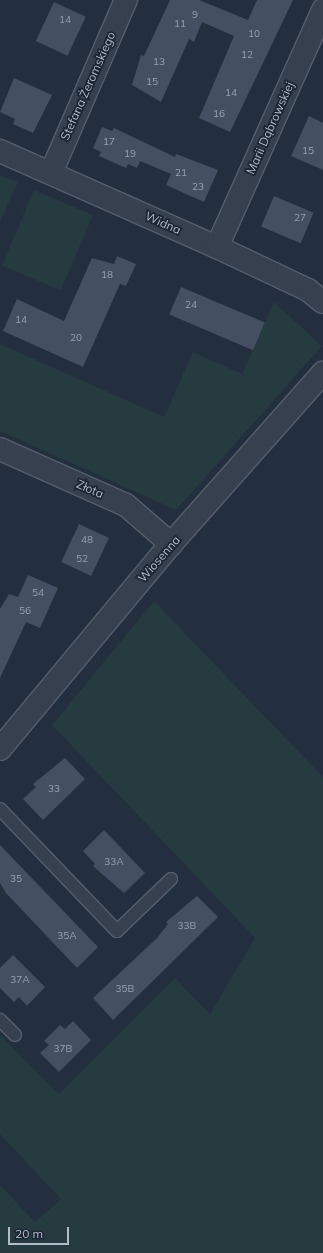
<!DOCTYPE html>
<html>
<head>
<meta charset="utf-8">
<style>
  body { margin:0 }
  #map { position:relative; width:323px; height:1253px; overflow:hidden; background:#232e3e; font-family:Mulish,sans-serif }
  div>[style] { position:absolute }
  .green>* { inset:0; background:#253b3f; transform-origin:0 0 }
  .building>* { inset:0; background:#445062; transform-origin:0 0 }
  .roads { filter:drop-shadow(1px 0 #555e6c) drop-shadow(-1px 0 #555e6c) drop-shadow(0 1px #555e6c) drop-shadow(0 -1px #555e6c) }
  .service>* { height:12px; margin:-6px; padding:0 6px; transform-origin:6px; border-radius:6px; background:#37404e }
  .minor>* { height:22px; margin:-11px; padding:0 11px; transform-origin:11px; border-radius:11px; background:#37404e }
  span { translate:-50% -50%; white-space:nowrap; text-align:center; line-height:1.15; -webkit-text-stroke:3.5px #1c2533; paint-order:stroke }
  .number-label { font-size:10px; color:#97a0af }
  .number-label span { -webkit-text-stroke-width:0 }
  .street-label { font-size:12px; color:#b3bbc9 }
  .scale { position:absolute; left:8px; top:1227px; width:61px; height:18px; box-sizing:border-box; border:2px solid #b3bbc9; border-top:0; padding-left:5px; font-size:12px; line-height:14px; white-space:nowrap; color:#b3bbc9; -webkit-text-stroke:3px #1c2533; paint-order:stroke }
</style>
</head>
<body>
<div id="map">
  <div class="green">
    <i style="clip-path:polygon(0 175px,18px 182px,0 222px)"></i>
    <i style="left:34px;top:190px;width:64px;height:82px;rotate:23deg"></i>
    <i style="clip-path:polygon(274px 302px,322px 346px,176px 510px,0 431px,0 344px,164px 417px,193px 352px,242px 374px)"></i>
    <i style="clip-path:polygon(154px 601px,323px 777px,323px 1253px,0 1253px,0 1185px,35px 1222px,61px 1199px,0 1134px,0 1035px,59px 1094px,175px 978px,210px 1014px,255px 938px,52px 725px)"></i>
  </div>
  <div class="building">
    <i style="clip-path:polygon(170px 0,199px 0,248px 20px,257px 0,293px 0,230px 132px,199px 118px,234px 36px,202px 22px,194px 42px,189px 39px,161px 102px,132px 85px,141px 55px,144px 56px)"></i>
    <i style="left:54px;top:2px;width:35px;height:43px;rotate:25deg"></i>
    <i style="clip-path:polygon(14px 78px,52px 95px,33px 133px,13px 124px,15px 119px,0 112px)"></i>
    <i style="clip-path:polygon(309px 116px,323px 123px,323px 170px,291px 156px)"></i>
    <i style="clip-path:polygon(102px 127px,112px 131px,114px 128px,175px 157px,176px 154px,218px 170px,204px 202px,166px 185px,171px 174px,140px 161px,137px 168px,128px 164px,126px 168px,99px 156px,101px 152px,93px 148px)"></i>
    <i style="left:274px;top:196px;width:43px;height:33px;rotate:23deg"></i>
    <i style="clip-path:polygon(117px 256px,136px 264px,126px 286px,120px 284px,83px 367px,3px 331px,17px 299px,64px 321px,92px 258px,114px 264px)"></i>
    <i style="left:181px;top:287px;width:91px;height:30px;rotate:23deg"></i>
    <i style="left:79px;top:524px;width:33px;height:42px;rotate:25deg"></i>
    <i style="clip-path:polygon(28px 575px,58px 588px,40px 628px,26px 622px,0 678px,0 609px,9px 594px,18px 597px)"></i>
    <i style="clip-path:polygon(65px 758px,85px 779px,43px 820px,23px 799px,36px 787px,33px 784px)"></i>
    <i style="clip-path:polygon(104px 830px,145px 873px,124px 893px,93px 866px,95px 864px,83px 851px)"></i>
    <i style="clip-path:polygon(0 845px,98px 947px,77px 968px,6px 893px,0 883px)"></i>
    <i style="clip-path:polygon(197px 896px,218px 917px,113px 1020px,93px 998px,157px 938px,168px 924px,166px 922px)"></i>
    <i style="clip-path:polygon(13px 955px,45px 987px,27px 1006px,19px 997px,14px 1002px,0 988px,0 968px)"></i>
    <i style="clip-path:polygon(73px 1021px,91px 1040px,59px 1072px,40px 1053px,49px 1045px,44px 1041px,60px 1025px,65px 1029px)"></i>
  </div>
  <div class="roads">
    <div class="service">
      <i style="left:0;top:809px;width:169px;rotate:46.2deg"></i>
      <i style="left:117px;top:931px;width:75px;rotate:-43.9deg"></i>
      <i style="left:0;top:1020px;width:21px;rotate:45deg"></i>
    </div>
    <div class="minor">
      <i style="left:0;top:151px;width:237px;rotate:23.9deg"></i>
      <i style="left:217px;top:247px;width:101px;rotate:25.3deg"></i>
      <i style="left:308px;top:290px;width:19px;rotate:39deg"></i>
      <i style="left:51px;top:173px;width:189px;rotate:-66.6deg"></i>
      <i style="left:217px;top:247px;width:260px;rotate:-65.9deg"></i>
      <i style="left:0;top:449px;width:138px;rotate:24deg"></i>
      <i style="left:126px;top:505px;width:60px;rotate:40.9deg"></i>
      <i style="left:0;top:749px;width:267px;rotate:-50.2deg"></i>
      <i style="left:171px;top:544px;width:229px;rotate:-48.4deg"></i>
    </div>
  </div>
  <div class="number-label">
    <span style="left:195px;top:15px">9</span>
    <span style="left:65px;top:20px">14</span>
    <span style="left:180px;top:24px">11</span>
    <span style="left:254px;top:34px">10</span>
    <span style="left:247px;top:55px">12</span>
    <span style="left:159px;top:62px">13</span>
    <span style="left:152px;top:82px">15</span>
    <span style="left:231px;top:93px">14</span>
    <span style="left:219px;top:114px">16</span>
    <span style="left:109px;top:142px">17</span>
    <span style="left:308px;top:151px">15</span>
    <span style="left:130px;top:154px">19</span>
    <span style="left:181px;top:173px">21</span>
    <span style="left:198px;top:187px">23</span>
    <span style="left:300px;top:218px">27</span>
    <span style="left:107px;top:275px">18</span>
    <span style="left:191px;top:305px">24</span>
    <span style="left:21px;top:320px">14</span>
    <span style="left:76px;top:338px">20</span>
    <span style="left:87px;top:540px">48</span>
    <span style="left:82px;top:559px">52</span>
    <span style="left:38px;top:593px">54</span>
    <span style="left:25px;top:611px">56</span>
    <span style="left:54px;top:789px">33</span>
    <span style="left:114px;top:862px">33A</span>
    <span style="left:16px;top:879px">35</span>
    <span style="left:187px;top:926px">33B</span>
    <span style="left:67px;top:936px">35A</span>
    <span style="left:20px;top:980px">37A</span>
    <span style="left:125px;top:989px">35B</span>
    <span style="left:63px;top:1049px">37B</span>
  </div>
  <div class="street-label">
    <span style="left:88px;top:86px;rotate:-66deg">Stefana Żeromskiego</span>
    <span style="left:270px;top:128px;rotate:-66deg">Marii Dąbrowskiej</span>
    <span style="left:163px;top:223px;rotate:24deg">Widna</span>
    <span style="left:90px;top:489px;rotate:24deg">Złota</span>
    <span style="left:159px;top:559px;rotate:-49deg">Wiosenna</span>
  </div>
  <div class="scale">20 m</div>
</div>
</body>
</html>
